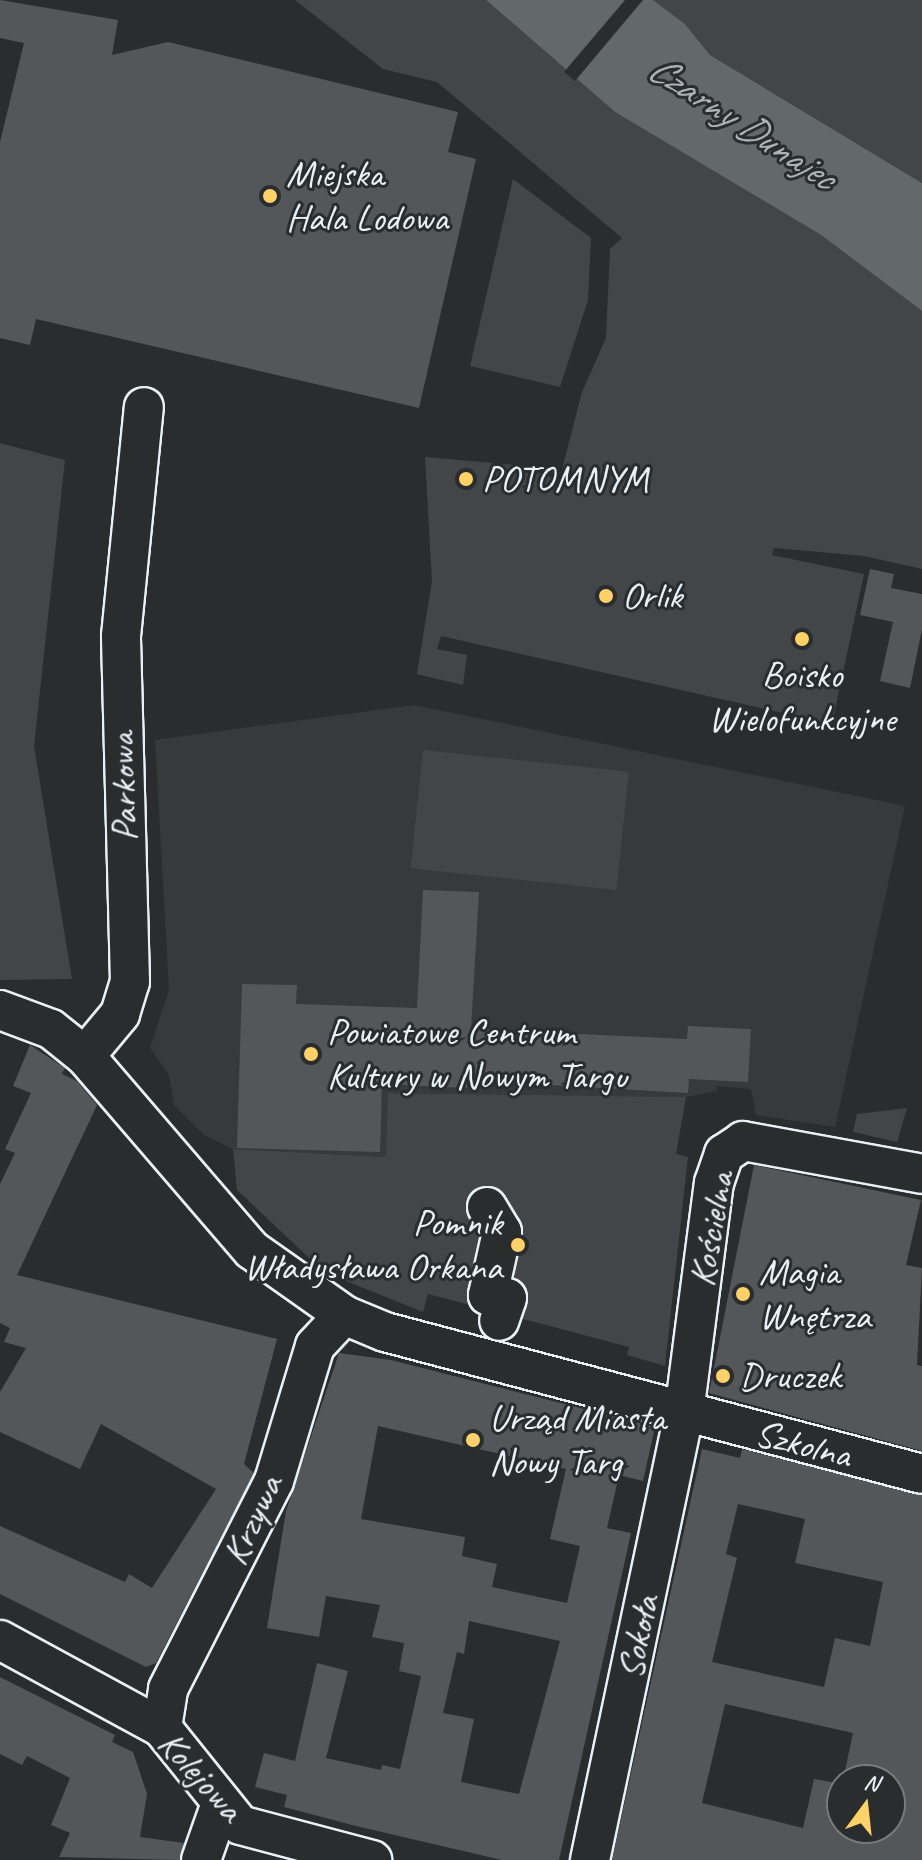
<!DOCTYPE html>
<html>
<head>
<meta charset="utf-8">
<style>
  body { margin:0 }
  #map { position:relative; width:922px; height:1860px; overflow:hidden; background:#2a2d2e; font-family:Caveat,sans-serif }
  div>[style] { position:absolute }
  .built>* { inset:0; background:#363a3b }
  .green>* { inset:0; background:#424648; transform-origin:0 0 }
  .water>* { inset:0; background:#63686b }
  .pier>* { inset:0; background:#2a2d2e }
  .building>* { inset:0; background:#535759 }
  .roads { filter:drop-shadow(2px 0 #e8f1f8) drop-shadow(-2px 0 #e8f1f8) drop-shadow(0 2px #e8f1f8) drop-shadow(0 -2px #e8f1f8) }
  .street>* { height:38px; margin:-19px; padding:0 19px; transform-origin:19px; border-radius:19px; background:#2a2d2e }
  .dots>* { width:22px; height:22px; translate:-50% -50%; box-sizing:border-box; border:4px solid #2a2d2e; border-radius:50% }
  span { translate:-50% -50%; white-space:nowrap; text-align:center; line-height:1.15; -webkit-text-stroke:6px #2a2d2e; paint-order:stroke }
  .poi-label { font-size:38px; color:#e8f1f8 }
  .left { translate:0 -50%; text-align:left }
  .right { translate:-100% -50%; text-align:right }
  .street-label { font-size:38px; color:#e8f1f8 }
  .water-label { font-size:40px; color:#acb3b9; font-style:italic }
  .north { position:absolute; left:826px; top:1764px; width:80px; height:80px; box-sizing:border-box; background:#2a2d2e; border:2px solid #767b7f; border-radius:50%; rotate:15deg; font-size:22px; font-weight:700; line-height:32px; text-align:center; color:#e8f1f8 }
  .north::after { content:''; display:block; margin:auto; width:28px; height:36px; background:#ffd166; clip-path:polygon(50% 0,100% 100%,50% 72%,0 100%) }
</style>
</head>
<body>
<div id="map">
  <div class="built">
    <i style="clip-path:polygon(414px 705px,905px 806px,835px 1127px,756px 1115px,751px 1089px,717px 1086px,717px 1091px,686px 1097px,389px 1093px,386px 1157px,233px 1149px,204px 1135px,174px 1105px,169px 1075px,150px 1048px,169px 990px,155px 740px)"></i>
  </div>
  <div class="green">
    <i style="clip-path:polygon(295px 0,486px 0,615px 112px,821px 235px,922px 311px,922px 569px,864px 556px,774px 548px,772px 555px,864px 574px,832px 724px,441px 636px,437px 649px,467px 655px,463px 685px,417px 674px,432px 581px,425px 457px,540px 467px,558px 485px,582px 392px,606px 338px,610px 249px,622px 238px,437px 82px,383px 69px)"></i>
    <i style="clip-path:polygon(653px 0,922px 0,922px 183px,710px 55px,685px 24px)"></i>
    <i style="clip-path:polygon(513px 179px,591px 238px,588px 300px,560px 387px,470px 366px)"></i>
    <i style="clip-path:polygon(0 443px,65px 460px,34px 746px,72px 979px,0 980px)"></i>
    <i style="left:423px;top:750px;width:207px;height:119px;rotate:6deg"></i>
    <i style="clip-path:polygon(388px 1093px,686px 1097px,676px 1154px,688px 1157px,665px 1366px,627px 1355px,629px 1347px,428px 1294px,423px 1312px,324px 1272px,237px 1190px,233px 1149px,386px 1157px)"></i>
    <i style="clip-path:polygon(907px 1108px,897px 1142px,853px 1132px,857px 1114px)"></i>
  </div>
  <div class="water">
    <i style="clip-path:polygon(486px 0,653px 0,685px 24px,710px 55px,922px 183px,922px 311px,821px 235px,615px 112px)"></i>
  </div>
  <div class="pier">
    <i style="clip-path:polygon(625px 0,643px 0,575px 81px,564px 72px)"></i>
  </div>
  <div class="building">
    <i style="clip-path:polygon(0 0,118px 20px,112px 55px,168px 42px,458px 112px,448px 152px,476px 159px,419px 408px,36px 319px,30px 345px,0 338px,0 142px,24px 43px,0 38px)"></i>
    <i style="clip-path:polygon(870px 569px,894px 574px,891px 588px,922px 594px,922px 629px,910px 688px,880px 681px,893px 622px,860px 615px)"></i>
    <i style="clip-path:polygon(423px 890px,479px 892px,471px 1029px,687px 1039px,688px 1026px,751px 1029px,748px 1082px,689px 1079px,688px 1093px,467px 1080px,467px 1088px,382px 1084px,380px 1152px,237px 1148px,242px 984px,297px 985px,296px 1004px,417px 1008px)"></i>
    <i style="clip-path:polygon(30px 1045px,65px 1068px,62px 1074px,77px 1081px,97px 1105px,17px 1275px,277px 1339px,244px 1464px,254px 1473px,156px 1663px,146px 1667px,0 1594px,0 1526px,125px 1582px,129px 1574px,152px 1588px,216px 1489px,101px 1424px,80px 1469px,0 1432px,0 1392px,26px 1348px,4px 1342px,10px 1328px,0 1323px,0 1184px,15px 1153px,5px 1149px,31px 1093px,13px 1086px)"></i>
    <i style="clip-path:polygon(754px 1165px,921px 1200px,906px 1265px,922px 1268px,917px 1365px,922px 1366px,922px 1451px,709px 1393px)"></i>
    <i style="clip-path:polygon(evenodd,339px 1353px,391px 1360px,655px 1427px,643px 1481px,619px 1475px,607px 1528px,631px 1533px,559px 1860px,502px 1860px,356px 1826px,284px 1807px,287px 1795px,255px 1787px,264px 1753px,295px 1761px,317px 1663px,348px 1671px,326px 1758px,381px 1770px,382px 1765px,400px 1769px,421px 1676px,399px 1671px,404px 1643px,372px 1637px,380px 1605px,326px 1596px,319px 1637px,267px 1628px,286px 1511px,339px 1353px,378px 1426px,566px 1469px,550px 1539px,580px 1546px,567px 1603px,492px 1587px,497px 1564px,462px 1556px,465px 1537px,361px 1519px,378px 1426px,339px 1353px,469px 1621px,560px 1641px,519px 1794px,461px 1782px,474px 1719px,443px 1713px,457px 1652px,464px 1654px,469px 1621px)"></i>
    <i style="clip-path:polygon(evenodd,702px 1449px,740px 1458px,742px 1449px,922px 1495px,922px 1860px,612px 1860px,702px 1449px,738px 1504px,805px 1519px,795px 1563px,883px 1582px,870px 1646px,835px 1638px,824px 1687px,712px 1662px,737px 1558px,726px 1554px,738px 1504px,702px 1449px,725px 1704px,853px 1733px,843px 1780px,890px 1780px,890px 1828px,842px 1828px,842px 1784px,814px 1779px,803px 1828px,702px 1803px,725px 1704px)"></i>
    <i style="clip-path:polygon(0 1677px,115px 1735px,112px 1742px,133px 1752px,147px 1794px,140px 1837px,184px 1843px,180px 1860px,59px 1857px,70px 1833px,51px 1825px,70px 1778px,27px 1756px,22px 1765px,0 1754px)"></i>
  </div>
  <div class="roads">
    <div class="street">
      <i style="left:0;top:1010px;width:54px;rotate:20.4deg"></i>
      <i style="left:51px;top:1029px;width:43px;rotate:38.5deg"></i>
      <i style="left:85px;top:1056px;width:256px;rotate:49.3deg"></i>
      <i style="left:252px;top:1250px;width:113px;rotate:35.2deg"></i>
      <i style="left:344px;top:1315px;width:44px;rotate:22.5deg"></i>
      <i style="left:385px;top:1332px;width:555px;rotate:14.81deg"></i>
      <i style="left:85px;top:1056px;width:55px;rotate:-50.2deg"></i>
      <i style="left:120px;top:1014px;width:34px;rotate:-73deg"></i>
      <i style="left:130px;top:982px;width:346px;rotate:-91.5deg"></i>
      <i style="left:121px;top:636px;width:230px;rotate:-84.3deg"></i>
      <i style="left:487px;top:1207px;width:29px;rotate:59deg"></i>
      <i style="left:502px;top:1232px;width:65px;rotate:102.5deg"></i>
      <i style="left:488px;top:1295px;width:19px;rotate:9deg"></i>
      <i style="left:507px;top:1298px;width:24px;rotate:109deg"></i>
      <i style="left:0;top:1640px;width:184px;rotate:28.5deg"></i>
      <i style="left:162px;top:1728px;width:124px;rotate:51.2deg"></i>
      <i style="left:240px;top:1825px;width:137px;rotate:14.9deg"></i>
      <i style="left:162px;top:1728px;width:39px;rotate:-81deg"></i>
      <i style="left:168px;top:1689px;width:233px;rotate:-63deg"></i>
      <i style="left:274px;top:1481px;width:141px;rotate:-73.1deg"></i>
      <i style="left:315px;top:1346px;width:42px;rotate:-46.9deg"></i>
      <i style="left:201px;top:1860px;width:57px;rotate:-70.6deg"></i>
      <i style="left:590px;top:1860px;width:457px;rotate:-78.1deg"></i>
      <i style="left:684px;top:1413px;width:232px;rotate:-82.6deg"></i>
      <i style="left:714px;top:1183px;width:31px;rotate:-71deg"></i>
      <i style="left:724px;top:1154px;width:23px;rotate:-34deg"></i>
      <i style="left:743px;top:1141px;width:182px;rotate:10.4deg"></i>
    </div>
  </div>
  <div class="dots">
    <i style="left:270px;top:196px;background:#ffd166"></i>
    <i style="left:466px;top:479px;background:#ffd166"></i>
    <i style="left:606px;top:596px;background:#ffd166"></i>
    <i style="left:802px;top:639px;background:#ffd166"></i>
    <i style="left:311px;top:1054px;background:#ffd166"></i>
    <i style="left:518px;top:1245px;background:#ffd166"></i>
    <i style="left:743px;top:1294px;background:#ffd166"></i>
    <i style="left:723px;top:1376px;background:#ffd166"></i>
    <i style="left:473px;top:1440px;background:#ffd166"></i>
  </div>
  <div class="poi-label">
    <span class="left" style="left:286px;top:196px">Miejska<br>Hala Lodowa</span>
    <span class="left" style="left:482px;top:479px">POTOMNYM</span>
    <span class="left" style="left:622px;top:596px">Orlik</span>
    <span style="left:802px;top:697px">Boisko<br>Wielofunkcyjne</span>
    <span class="left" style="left:327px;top:1054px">Powiatowe Centrum<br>Kultury w Nowym Targu</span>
    <span class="right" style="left:502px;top:1245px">Pomnik<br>Władysława Orkana</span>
    <span class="left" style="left:759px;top:1294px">Magia<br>Wnętrza</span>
    <span class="left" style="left:739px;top:1376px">Druczek</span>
    <span class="left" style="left:489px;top:1440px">Urząd Miasta<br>Nowy Targ</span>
  </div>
  <div class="street-label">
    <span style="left:123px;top:787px;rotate:-92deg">Parkowa</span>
    <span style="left:711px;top:1229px;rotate:-80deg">Kościelna</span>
    <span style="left:803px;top:1444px;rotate:14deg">Szkolna</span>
    <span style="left:252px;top:1520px;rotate:-65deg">Krzywa</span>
    <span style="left:638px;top:1637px;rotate:-78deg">Sokoła</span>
    <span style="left:201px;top:1776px;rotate:48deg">Kolejowa</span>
  </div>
  <div class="water-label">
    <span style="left:742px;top:122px;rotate:33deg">Czarny Dunajec</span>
  </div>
  <div class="north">N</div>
</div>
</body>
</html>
